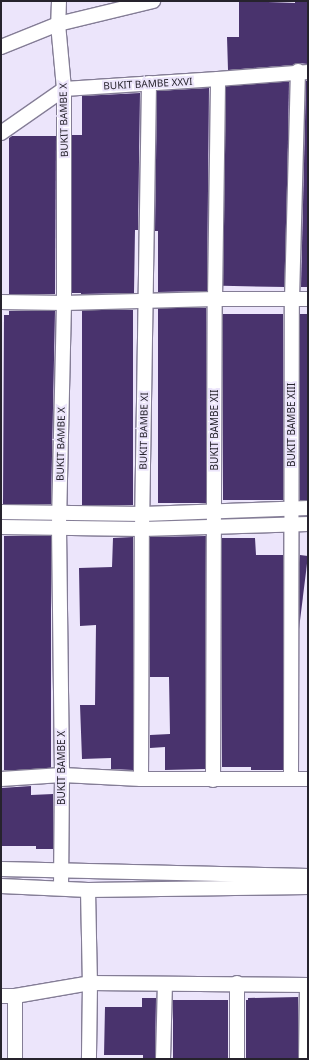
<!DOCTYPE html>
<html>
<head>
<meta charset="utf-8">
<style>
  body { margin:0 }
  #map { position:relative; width:309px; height:1060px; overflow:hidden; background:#ece5fb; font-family:"Noto Sans",sans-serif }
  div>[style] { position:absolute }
  .building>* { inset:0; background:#49336d; transform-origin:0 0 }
  .roads { filter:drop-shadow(1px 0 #847d96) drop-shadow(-1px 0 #847d96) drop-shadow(0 1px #847d96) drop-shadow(0 -1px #847d96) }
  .street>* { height:14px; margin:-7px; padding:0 7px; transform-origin:7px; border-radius:7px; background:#fff }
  span { translate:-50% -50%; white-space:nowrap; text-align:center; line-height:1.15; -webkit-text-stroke:4px #ece5fb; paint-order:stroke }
  .street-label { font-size:10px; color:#26232d }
  .frame { position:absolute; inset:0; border:2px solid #26232d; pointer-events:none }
</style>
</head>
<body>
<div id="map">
  <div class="building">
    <i style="clip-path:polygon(239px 1px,295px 3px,295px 1px,308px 1px,308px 64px,298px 63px,293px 65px,228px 70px,227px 37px,239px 37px)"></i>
    <i style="clip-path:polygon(306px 81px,308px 81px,308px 287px,301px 287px)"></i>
    <i style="left:289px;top:82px;width:205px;height:63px;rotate:91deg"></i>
    <i style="clip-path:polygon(209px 88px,207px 291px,158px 292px,158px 231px,155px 231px,157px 91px)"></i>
    <i style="clip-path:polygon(140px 93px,138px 230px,135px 230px,134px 293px,81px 294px,81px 293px,72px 293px,72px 135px,82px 135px,82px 96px)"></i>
    <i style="clip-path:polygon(12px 136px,56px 136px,55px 294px,9px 294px,9px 138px)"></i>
    <i style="left:206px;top:308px;width:195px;height:48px;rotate:90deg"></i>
    <i style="left:133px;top:310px;width:195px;height:51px;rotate:90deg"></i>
    <i style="clip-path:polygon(9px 311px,55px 311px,51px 504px,3px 504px,4px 315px,9px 315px)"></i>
    <i style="left:283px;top:314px;width:186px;height:60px;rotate:90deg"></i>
    <i style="left:300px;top:314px;width:8px;height:186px"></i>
    <i style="left:4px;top:536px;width:47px;height:234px"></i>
    <i style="clip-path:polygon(206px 536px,205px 769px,165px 770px,165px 747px,150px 748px,150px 735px,170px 734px,169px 677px,150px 677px,150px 537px)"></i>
    <i style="clip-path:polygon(133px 537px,133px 770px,111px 769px,111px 758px,82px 759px,80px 705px,95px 705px,96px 625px,80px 626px,79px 568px,112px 567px,113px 538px)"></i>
    <i style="clip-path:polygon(222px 538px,255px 538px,256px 555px,283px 555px,283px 770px,251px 770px,251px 767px,222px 767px)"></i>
    <i style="left:300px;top:555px;width:8px;height:169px;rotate:7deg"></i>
    <i style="clip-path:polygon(31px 786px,31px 795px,53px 794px,53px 849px,36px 849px,36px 846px,1px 846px,1px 788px)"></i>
    <i style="clip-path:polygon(298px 997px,298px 1059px,246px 1059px,246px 1000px,248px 1000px,248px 998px)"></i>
    <i style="clip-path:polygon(142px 998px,156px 998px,155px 1059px,143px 1059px,143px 1055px,104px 1055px,105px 1007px,142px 1007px)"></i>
    <i style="left:173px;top:1000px;width:55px;height:59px"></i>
  </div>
  <div class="roads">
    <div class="street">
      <i style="left:59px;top:1px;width:23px;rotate:92deg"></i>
      <i style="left:58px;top:24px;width:65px;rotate:84.7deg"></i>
      <i style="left:64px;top:89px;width:214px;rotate:90deg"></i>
      <i style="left:64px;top:303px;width:224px;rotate:91.3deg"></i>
      <i style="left:59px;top:527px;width:248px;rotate:89.3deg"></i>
      <i style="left:62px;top:775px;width:113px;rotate:90.5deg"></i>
      <i style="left:1px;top:47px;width:61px;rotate:-22deg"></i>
      <i style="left:58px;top:24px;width:98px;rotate:-13.6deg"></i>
      <i style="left:1px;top:133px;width:77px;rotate:-34.9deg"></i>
      <i style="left:64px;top:89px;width:154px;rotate:-3.7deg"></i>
      <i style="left:218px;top:79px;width:90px;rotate:-4.4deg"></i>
      <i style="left:1px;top:302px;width:63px;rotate:0.9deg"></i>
      <i style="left:64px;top:303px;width:151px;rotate:-1.5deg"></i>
      <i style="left:215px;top:299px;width:93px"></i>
      <i style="left:1px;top:512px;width:142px;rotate:0.8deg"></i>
      <i style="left:143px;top:514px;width:165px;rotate:-2.1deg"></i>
      <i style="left:1px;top:527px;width:141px;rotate:0.8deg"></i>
      <i style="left:142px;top:529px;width:166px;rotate:-1.7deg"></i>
      <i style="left:291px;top:778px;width:479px;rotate:-89.9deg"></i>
      <i style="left:292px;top:299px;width:228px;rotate:-88.5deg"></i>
      <i style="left:1px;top:779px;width:61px;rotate:-3.8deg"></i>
      <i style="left:62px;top:775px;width:79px;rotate:2.9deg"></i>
      <i style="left:141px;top:779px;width:167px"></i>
      <i style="left:141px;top:779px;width:250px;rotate:-89.8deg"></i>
      <i style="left:142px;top:529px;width:446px;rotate:-89.1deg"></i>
      <i style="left:213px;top:780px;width:481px;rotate:-89.8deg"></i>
      <i style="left:215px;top:299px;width:220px;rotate:-89.2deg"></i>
      <i style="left:1px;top:869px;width:307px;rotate:1.3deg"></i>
      <i style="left:1px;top:886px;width:87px;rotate:2.6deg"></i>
      <i style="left:88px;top:890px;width:220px;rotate:-0.8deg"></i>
      <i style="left:88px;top:890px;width:93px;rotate:88.8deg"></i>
      <i style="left:90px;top:983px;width:76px;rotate:90.8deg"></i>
      <i style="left:1px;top:996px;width:14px"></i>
      <i style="left:15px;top:996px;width:76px;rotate:-9.8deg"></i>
      <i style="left:90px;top:983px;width:218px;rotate:0.5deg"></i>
      <i style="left:15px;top:1059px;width:63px;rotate:-90deg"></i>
      <i style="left:163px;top:1059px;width:75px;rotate:-88.5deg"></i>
      <i style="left:237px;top:1059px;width:76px;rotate:-90deg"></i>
      <i style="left:306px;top:1059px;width:74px;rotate:-89.2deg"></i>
    </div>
  </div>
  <div class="street-label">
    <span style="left:148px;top:84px;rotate:-3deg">BUKIT BAMBE XXVI</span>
    <span style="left:64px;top:120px;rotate:-91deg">BUKIT BAMBE X</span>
    <span style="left:292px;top:425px;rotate:-90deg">BUKIT BAMBE XIII</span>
    <span style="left:215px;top:430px;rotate:-90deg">BUKIT BAMBE XII</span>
    <span style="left:144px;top:431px;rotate:-89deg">BUKIT BAMBE XI</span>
    <span style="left:61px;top:444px;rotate:-89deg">BUKIT BAMBE X</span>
    <span style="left:62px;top:768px;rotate:-90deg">BUKIT BAMBE X</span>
  </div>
  <div class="frame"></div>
</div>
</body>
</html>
